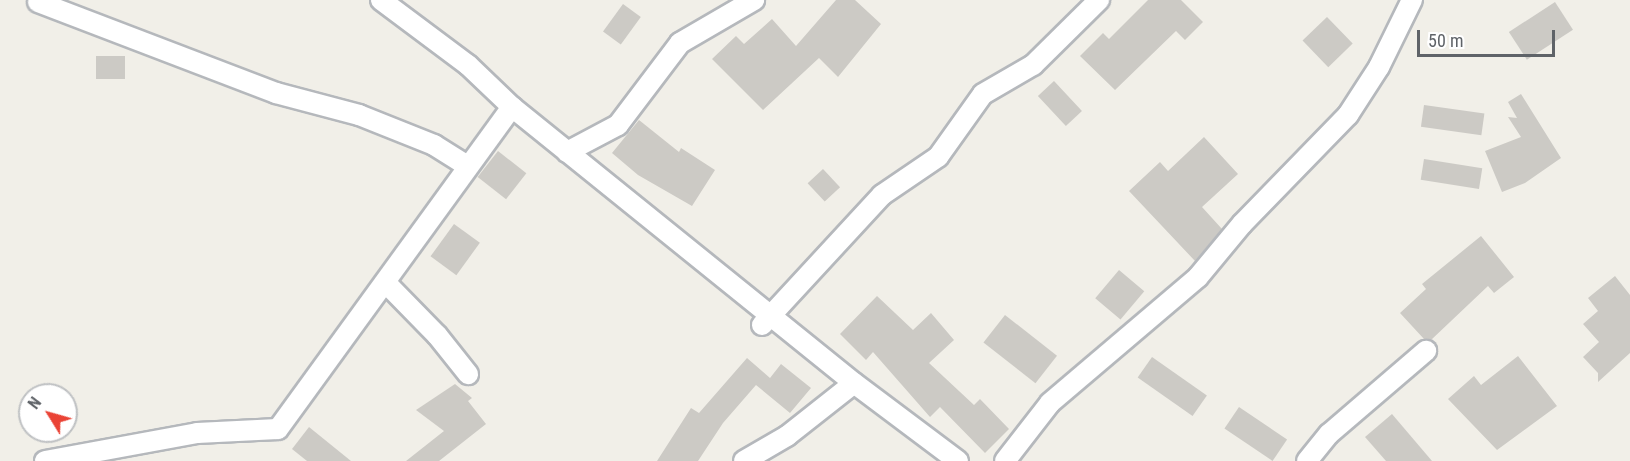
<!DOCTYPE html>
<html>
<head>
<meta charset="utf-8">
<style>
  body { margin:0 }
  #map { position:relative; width:1630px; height:461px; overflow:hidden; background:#f1efe8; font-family:"Roboto Condensed",sans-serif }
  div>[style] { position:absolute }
  .building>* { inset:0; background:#cccac5; transform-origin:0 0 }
  .roads { filter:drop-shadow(2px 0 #b5b8bc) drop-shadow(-2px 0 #b5b8bc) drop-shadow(0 2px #b5b8bc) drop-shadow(0 -2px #b5b8bc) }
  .street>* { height:20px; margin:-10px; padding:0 10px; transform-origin:10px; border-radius:10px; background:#fff }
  span { translate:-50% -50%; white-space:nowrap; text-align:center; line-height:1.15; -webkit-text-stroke:4.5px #fff; paint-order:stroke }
  .north { position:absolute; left:18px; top:383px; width:60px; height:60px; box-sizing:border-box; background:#fff; border:2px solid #bfc1c3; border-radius:50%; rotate:307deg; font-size:16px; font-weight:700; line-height:24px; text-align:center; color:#5f6368 }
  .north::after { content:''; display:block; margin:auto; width:21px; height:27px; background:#ea4335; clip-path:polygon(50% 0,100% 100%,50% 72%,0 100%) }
  .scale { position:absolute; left:1417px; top:30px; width:138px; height:27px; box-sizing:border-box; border:3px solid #5f6368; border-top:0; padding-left:8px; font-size:18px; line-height:21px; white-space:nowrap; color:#5f6368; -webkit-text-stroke:4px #fff; paint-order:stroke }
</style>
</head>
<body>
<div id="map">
  <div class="building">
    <i style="clip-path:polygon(836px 0,855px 0,881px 24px,838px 77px,819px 58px,763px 110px,712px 59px,736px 36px,744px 44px,772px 19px,796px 46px)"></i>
    <i style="clip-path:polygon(1148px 0,1181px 0,1203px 22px,1185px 40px,1176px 31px,1115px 90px,1080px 56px,1103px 33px,1109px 39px)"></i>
    <i style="left:1555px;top:2px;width:33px;height:55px;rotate:57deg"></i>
    <i style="left:623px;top:4px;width:22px;height:34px;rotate:36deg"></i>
    <i style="left:1327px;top:17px;width:37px;height:34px;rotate:46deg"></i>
    <i style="left:96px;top:56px;width:29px;height:23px"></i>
    <i style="left:1054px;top:81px;width:41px;height:22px;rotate:47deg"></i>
    <i style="clip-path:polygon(1521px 94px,1561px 158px,1525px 183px,1502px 192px,1485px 151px,1521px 137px,1508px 117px,1517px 118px,1508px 102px)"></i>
    <i style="left:1424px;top:105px;width:61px;height:22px;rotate:8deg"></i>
    <i style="clip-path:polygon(639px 120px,679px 152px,681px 148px,715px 170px,692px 206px,638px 175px,612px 153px)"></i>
    <i style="clip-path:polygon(1204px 137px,1238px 174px,1202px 207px,1222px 229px,1195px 261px,1129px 191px,1160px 162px,1168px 171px)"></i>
    <i style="left:498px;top:151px;width:36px;height:33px;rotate:38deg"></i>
    <i style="left:1424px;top:159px;width:59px;height:21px;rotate:9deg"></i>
    <i style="left:823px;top:169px;width:25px;height:21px;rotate:47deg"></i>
    <i style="left:454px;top:224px;width:32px;height:40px;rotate:36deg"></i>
    <i style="clip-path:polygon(1481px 236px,1514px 277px,1494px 293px,1488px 286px,1431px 340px,1424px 339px,1400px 313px,1426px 289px,1422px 284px)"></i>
    <i style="left:1119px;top:270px;width:33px;height:37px;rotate:40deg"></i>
    <i style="clip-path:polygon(1615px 276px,1630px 295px,1630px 353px,1598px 382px,1598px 373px,1583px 357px,1599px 342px,1583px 324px,1598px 311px,1588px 298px)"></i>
    <i style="clip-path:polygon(877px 296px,913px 330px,931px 313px,954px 340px,929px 363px,974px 405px,980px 399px,1009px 429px,985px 453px,940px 407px,930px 417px,873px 352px,866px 360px,840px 334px)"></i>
    <i style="left:1005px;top:315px;width:66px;height:35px;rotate:38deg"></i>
    <i style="clip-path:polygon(1518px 356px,1557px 406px,1497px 450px,1448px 399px,1474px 376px,1481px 385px)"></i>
    <i style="left:1152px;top:357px;width:67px;height:25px;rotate:35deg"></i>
    <i style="clip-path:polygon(747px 358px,770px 378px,781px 364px,811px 388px,790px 413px,756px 385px,723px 423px,698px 461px,657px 461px,691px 408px,699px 413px)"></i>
    <i style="clip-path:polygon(455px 384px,472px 398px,468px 401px,486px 424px,439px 461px,406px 461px,444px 431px,416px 410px)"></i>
    <i style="left:1239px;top:407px;width:58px;height:26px;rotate:34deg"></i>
    <i style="clip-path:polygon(1392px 414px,1432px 461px,1386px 461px,1365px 437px)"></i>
    <i style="clip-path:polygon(309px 427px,351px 461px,307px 461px,292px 449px)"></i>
  </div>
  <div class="roads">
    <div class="street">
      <i style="left:381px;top:0;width:109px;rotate:36.8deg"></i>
      <i style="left:468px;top:65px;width:61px;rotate:43.7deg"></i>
      <i style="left:512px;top:107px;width:439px;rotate:38.9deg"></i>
      <i style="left:854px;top:383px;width:130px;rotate:36.9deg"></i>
      <i style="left:38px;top:2px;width:255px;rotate:20.9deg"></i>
      <i style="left:276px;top:93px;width:86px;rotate:14.8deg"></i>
      <i style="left:359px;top:115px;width:81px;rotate:21.8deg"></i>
      <i style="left:434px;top:145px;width:39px;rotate:32deg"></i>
      <i style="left:567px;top:152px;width:58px;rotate:-27.9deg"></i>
      <i style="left:618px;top:125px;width:103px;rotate:-52.9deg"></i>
      <i style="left:680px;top:43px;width:86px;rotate:-30.2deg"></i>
      <i style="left:386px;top:283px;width:73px;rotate:45.6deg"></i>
      <i style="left:437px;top:335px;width:50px;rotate:51.5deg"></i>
      <i style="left:762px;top:325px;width:177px;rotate:-47.3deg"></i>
      <i style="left:882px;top:195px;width:68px;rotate:-34.2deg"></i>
      <i style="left:938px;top:157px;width:77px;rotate:-54.5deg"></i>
      <i style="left:983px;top:94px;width:58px;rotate:-30.1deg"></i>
      <i style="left:1033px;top:65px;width:93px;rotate:-44.6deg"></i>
      <i style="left:45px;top:461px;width:155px;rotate:-10.4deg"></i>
      <i style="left:197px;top:433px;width:81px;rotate:-2.8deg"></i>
      <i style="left:278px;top:429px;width:398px;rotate:-54deg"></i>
      <i style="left:744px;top:461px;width:50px;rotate:-30.2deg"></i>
      <i style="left:787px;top:436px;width:85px;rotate:-38.3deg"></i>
      <i style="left:1005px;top:461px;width:73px;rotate:-52.2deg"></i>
      <i style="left:1050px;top:403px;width:194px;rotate:-40.4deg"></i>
      <i style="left:1198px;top:277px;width:69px;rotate:-50.3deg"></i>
      <i style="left:1242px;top:224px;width:152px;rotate:-45.8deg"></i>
      <i style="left:1348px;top:115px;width:57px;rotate:-57.1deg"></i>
      <i style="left:1379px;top:67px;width:75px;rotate:-63.8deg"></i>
      <i style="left:1307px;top:461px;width:35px;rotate:-51deg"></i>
      <i style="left:1329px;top:434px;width:128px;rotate:-40.6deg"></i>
    </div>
  </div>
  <div class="north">N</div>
  <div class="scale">50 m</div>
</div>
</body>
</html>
